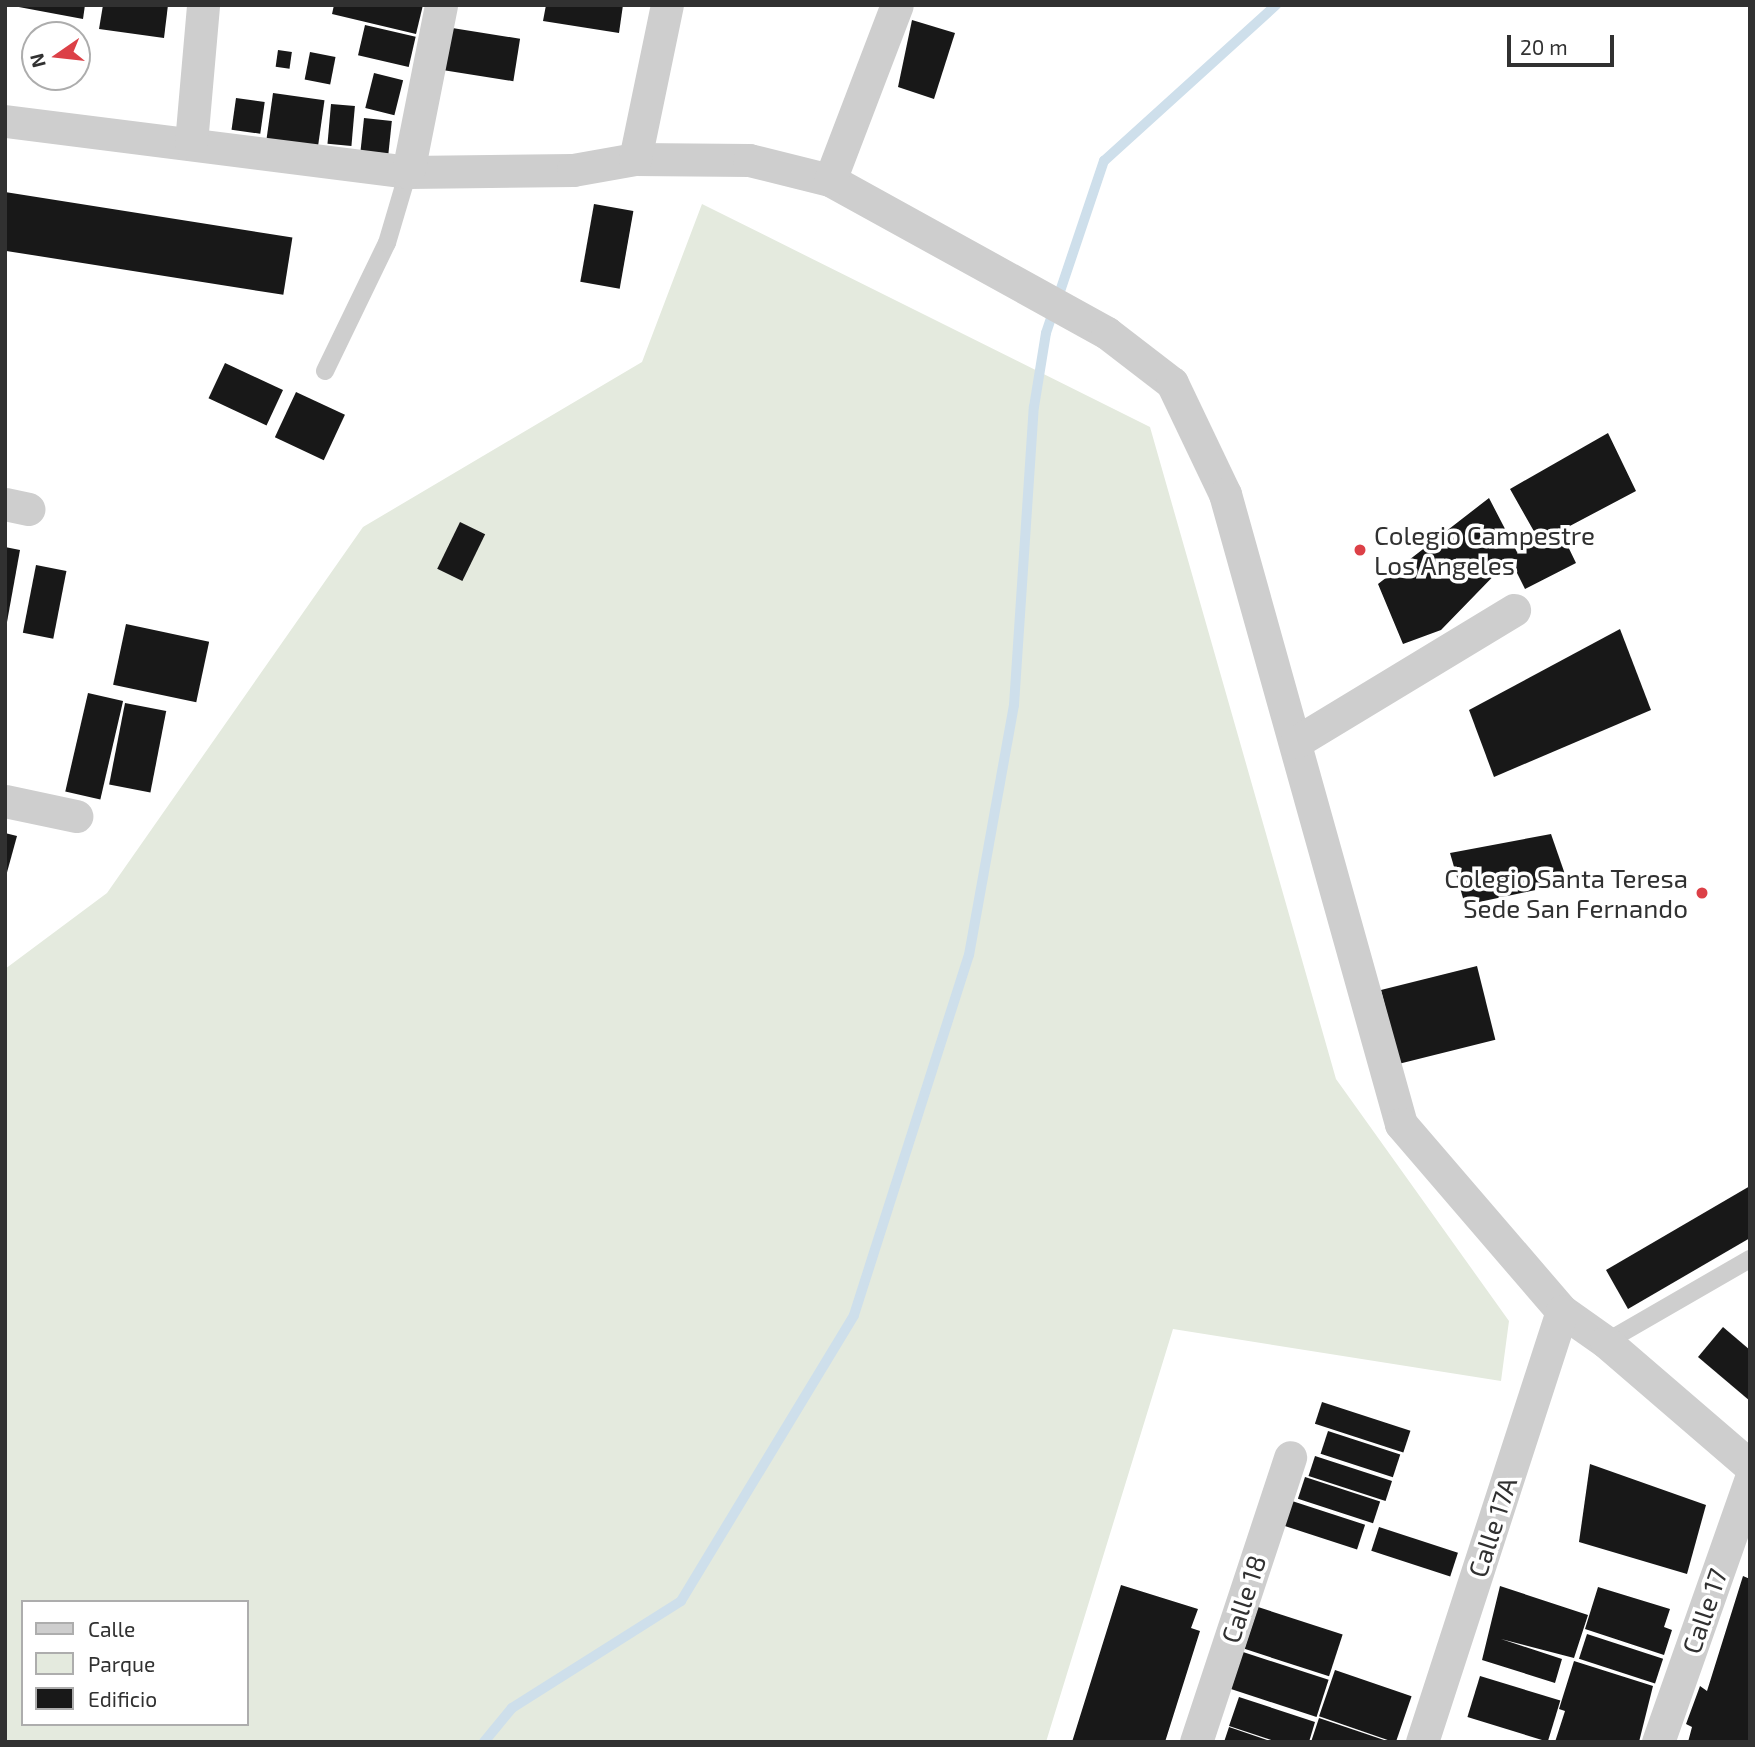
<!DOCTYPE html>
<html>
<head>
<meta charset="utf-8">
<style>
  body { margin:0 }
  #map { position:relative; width:1755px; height:1747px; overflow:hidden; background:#fff; font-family:"Exo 2",sans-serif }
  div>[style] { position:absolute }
  .green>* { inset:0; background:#e4eade }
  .stream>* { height:10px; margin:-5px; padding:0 5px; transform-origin:5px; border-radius:5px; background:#cedfeb }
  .building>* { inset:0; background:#181818; transform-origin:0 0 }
  .service>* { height:18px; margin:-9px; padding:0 9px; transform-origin:9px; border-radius:9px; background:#cecece }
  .minor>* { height:33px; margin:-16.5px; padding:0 16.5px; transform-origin:16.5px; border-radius:16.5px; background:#cecece }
  .dots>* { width:19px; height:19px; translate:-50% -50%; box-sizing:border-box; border:4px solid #fff; border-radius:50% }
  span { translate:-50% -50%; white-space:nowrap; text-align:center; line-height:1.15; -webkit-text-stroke:7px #fff; paint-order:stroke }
  .poi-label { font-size:26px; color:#313131 }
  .left { translate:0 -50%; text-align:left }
  .right { translate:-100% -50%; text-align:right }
  .street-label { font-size:26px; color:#313131 }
  .frame { position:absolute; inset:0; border:7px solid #313131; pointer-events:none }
  .legend { position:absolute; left:21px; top:1600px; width:228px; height:126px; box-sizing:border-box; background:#fff; border:2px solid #adadad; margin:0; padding:9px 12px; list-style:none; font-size:21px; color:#313131 }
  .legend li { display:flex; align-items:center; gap:14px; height:35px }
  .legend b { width:35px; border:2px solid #adadad }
  .north { position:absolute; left:21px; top:21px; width:70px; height:70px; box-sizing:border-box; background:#fff; border:2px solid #adadad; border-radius:50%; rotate:256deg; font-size:19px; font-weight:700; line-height:28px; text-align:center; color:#313131 }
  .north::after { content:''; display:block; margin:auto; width:24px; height:32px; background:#dc4047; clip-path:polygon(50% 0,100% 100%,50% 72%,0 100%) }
  .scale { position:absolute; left:1507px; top:35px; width:107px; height:32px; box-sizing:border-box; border:4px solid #313131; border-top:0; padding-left:9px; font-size:21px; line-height:24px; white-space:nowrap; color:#313131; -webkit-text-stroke:5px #fff; paint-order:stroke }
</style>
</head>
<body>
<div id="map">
  <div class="green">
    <i style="clip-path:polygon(evenodd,702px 204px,1150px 427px,1336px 1079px,1509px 1321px,1501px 1381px,1173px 1329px,1046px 1742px,5px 1742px,5px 969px,107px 893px,363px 527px,642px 362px,702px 204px,23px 1602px,247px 1602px,247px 1724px,23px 1724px,23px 1602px)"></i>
  </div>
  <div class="stream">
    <i style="left:484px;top:1742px;width:44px;rotate:-50.5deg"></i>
    <i style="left:512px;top:1708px;width:200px;rotate:-32.3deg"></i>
    <i style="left:681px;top:1601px;width:334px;rotate:-58.8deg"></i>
    <i style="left:854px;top:1315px;width:378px;rotate:-72.3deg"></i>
    <i style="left:969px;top:955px;width:254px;rotate:-79.8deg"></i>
    <i style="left:1014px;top:705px;width:299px;rotate:-86.2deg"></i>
    <i style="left:1034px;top:407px;width:75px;rotate:-80.8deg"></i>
    <i style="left:1046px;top:333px;width:182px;rotate:-71.4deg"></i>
    <i style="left:1104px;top:161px;width:232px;rotate:-42.2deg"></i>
  </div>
  <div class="building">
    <i style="clip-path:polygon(8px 5px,85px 5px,83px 19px)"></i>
    <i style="clip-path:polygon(103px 5px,168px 5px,164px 38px,99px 29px)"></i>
    <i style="clip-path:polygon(334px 5px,423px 5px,416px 34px,332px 14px)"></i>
    <i style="clip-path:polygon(546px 5px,623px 5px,619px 33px,543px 21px)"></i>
    <i style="clip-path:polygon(912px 20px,955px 33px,934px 99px,898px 87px)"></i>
    <i style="left:365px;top:25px;width:52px;height:31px;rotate:13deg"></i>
    <i style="left:446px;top:27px;width:75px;height:43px;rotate:9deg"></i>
    <i style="left:278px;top:50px;width:14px;height:17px;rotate:8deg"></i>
    <i style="left:310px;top:52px;width:26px;height:28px;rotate:11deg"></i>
    <i style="left:374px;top:73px;width:30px;height:36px;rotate:14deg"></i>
    <i style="left:273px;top:93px;width:52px;height:49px;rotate:8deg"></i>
    <i style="left:236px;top:98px;width:29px;height:32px;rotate:8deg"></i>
    <i style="left:331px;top:104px;width:24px;height:40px;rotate:5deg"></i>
    <i style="left:364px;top:118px;width:28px;height:33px;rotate:6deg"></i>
    <i style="left:5px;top:192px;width:291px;height:58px;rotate:9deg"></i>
    <i style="left:594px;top:204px;width:40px;height:79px;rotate:10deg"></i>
    <i style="left:225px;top:363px;width:64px;height:39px;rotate:25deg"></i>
    <i style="left:296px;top:392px;width:54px;height:50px;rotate:25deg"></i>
    <i style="clip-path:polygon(1608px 433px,1636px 491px,1549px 537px,1561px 532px,1576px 563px,1525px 589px,1510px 559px,1441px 630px,1403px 644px,1378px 584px,1489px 498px,1517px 552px,1540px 542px,1510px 489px)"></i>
    <i style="left:460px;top:522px;width:28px;height:52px;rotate:26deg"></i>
    <i style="clip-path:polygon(5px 547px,20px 550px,7px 622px,5px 622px)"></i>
    <i style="left:36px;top:565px;width:31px;height:69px;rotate:11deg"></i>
    <i style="left:126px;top:624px;width:85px;height:62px;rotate:12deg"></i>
    <i style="clip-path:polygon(1620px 629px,1651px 710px,1494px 777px,1469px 710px)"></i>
    <i style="left:88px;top:693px;width:36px;height:101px;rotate:13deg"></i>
    <i style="left:125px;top:703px;width:42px;height:83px;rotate:11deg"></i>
    <i style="clip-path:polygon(5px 833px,17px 836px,6px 876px,5px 876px)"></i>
    <i style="clip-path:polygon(1551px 834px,1568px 883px,1465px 905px,1450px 853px)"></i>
    <i style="left:1477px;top:966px;width:76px;height:99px;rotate:76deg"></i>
    <i style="clip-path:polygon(1750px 1186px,1750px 1238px,1628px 1309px,1606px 1270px)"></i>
    <i style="clip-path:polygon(1723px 1327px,1750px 1350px,1750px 1401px,1698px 1357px)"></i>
    <i style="left:1322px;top:1402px;width:93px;height:23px;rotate:18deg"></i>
    <i style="left:1328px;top:1431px;width:76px;height:24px;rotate:18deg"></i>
    <i style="left:1315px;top:1456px;width:81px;height:21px;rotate:18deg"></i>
    <i style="clip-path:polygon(1590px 1464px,1706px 1505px,1687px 1574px,1579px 1542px)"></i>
    <i style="left:1305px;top:1477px;width:79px;height:23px;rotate:18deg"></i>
    <i style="left:1289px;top:1500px;width:80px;height:26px;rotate:18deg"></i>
    <i style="left:1379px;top:1527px;width:83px;height:25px;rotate:18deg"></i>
    <i style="clip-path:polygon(1743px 1576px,1750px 1579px,1750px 1742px,1688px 1742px,1692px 1727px,1686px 1724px,1700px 1686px,1707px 1691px)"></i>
    <i style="clip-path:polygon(1121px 1585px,1198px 1609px,1191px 1628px,1200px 1631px,1165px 1742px,1072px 1742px)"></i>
    <i style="clip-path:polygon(1500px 1586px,1588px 1615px,1574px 1658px,1501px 1639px,1562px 1659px,1555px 1683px,1482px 1660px)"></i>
    <i style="clip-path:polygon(1598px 1587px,1670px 1609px,1664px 1627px,1672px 1630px,1664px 1655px,1585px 1629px)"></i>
    <i style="left:1258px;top:1607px;width:89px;height:44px;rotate:18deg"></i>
    <i style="left:1587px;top:1634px;width:80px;height:26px;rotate:18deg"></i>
    <i style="left:1243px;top:1652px;width:90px;height:39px;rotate:18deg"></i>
    <i style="clip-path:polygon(1574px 1661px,1653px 1686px,1639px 1742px,1555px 1742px,1565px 1711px,1559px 1709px)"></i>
    <i style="left:1335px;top:1670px;width:81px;height:49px;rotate:19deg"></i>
    <i style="left:1480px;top:1676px;width:84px;height:43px;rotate:17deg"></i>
    <i style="clip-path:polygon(1239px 1697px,1315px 1722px,1309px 1742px,1277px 1742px,1229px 1726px)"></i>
    <i style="clip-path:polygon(1319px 1718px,1387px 1741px,1387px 1742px,1311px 1742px)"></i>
    <i style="clip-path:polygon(1229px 1727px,1270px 1741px,1270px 1742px,1224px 1742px)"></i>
  </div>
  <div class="service">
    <i style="left:325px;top:371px;width:142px;rotate:-64.2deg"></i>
    <i style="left:387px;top:243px;width:74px;rotate:-73.5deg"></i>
    <i style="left:1606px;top:1342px;width:166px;rotate:-30deg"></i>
  </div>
  <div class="minor">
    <i style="left:5px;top:121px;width:406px;rotate:7.2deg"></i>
    <i style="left:408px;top:172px;width:165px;rotate:-0.7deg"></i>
    <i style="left:573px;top:170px;width:63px;rotate:-10.1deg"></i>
    <i style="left:635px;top:159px;width:114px;rotate:0.5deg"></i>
    <i style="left:749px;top:160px;width:83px;rotate:13.9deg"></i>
    <i style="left:830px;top:180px;width:316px;rotate:28.9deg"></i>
    <i style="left:1107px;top:333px;width:82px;rotate:37.6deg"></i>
    <i style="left:1172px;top:383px;width:123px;rotate:64.5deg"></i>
    <i style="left:1225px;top:494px;width:654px;rotate:74.39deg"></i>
    <i style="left:1401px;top:1124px;width:247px;rotate:49.3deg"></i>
    <i style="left:1562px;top:1311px;width:54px;rotate:35.2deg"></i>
    <i style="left:1606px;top:1342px;width:190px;rotate:40.7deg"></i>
    <i style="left:191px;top:143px;width:139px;rotate:-85deg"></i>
    <i style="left:635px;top:159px;width:157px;rotate:-78.3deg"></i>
    <i style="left:408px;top:172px;width:170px;rotate:-78.8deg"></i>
    <i style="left:830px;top:180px;width:187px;rotate:-69.1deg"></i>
    <i style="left:5px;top:504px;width:24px;rotate:12deg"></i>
    <i style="left:1296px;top:742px;width:255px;rotate:-31.2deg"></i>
    <i style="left:5px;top:801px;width:73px;rotate:11.9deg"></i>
    <i style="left:1196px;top:1742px;width:300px;rotate:-71.7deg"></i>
    <i style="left:1422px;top:1742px;width:453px;rotate:-72deg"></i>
    <i style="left:1658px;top:1742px;width:277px;rotate:-70.6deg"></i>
  </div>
  <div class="dots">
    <i style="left:1360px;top:550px;background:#dc4047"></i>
    <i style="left:1702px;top:893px;background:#dc4047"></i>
  </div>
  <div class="poi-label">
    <span class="left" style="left:1374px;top:550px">Colegio Campestre<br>Los Angeles</span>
    <span class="right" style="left:1688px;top:893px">Colegio Santa Teresa<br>Sede San Fernando</span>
  </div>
  <div class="street-label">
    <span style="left:1492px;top:1527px;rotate:-72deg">Calle 17A</span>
    <span style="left:1243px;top:1599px;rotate:-72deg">Calle 18</span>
    <span style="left:1704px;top:1611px;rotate:-71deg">Calle 17</span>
  </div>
  <div class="frame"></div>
  <ul class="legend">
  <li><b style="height:9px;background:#cecece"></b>Calle</li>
  <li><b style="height:19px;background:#e4eade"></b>Parque</li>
  <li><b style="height:19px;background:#181818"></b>Edificio</li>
  </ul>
  <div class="north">N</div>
  <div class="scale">20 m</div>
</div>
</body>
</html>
